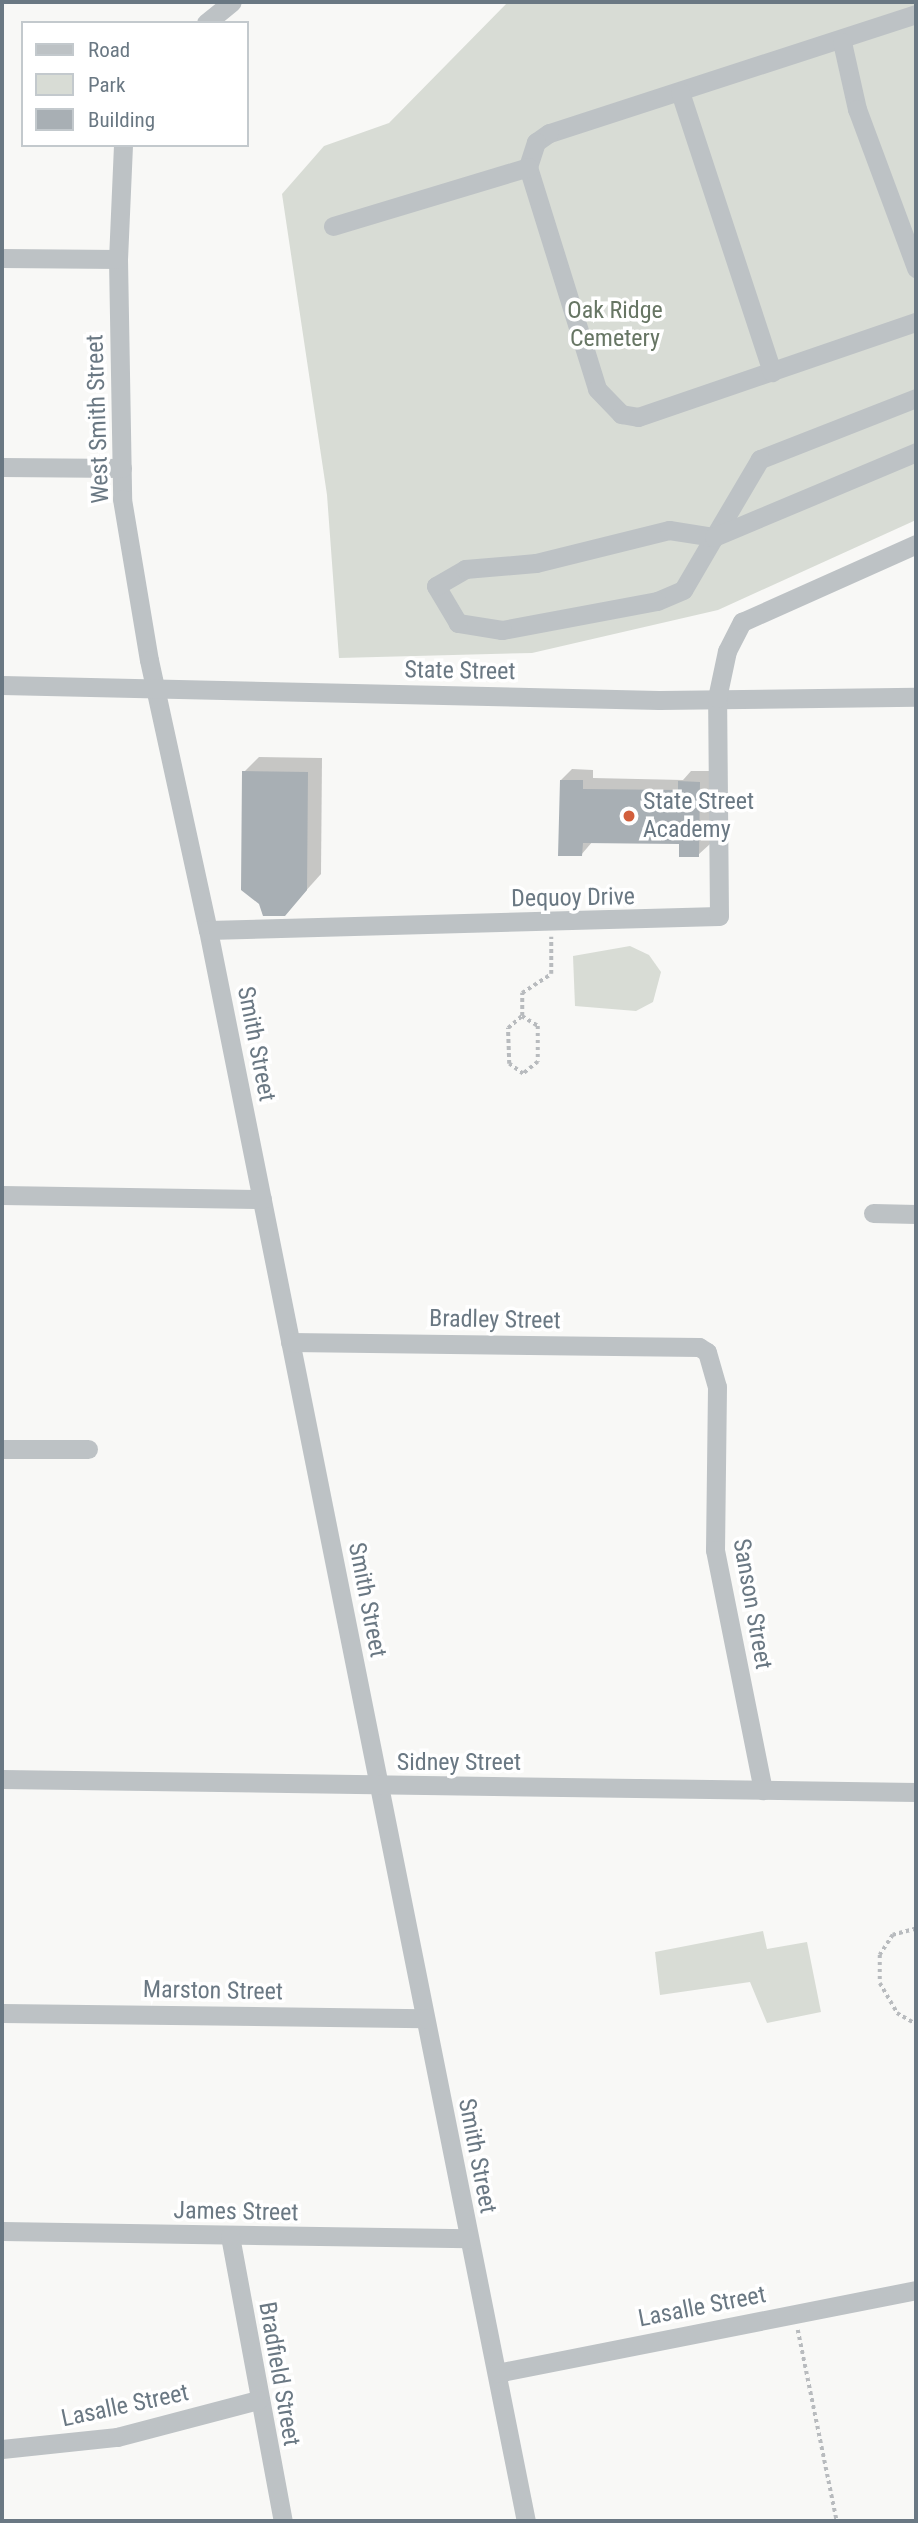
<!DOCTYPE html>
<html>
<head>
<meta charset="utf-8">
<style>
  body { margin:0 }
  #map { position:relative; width:918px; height:2523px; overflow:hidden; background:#f8f8f6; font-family:"Roboto Condensed",sans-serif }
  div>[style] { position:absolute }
  .green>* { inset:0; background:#d8dcd5 }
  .shadow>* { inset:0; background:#0003 }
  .building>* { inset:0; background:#a8afb4 }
  .path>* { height:3.5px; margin-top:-1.75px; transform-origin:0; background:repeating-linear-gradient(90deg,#b8bbbe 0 3.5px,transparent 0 7px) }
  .minor>* { height:19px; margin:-9.5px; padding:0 9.5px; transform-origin:9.5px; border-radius:9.5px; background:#bdc2c5 }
  .dots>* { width:19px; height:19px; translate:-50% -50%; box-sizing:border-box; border:4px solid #fff; border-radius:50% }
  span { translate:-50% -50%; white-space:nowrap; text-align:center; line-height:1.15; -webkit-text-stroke:7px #fff; paint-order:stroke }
  .park-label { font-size:24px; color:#677664 }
  .street-label { font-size:24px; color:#6a7883 }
  .poi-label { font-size:24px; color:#6a7883 }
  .left { translate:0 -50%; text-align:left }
  .frame { position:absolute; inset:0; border:4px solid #6a7883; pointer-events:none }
  .legend { position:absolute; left:21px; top:21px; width:228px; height:126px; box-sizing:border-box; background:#fff; border:2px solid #c3c9cd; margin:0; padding:9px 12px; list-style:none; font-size:21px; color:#6a7883 }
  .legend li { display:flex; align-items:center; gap:14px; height:35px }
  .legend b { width:35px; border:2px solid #c3c9cd }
</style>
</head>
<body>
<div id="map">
  <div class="green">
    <i style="clip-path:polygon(508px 2px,916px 2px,916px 520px,718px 610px,532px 653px,339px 658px,327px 495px,282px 194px,324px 146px,389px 123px)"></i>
    <i style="clip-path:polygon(630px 946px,649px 955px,661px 972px,653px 1002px,636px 1011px,575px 1006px,573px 956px)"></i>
    <i style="clip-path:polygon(763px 1931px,767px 1949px,807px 1942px,821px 2012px,767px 2023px,750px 1982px,660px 1995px,655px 1952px)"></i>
  </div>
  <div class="shadow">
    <i style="clip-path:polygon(259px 757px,322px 758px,321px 874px,285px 914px,244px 772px)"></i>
    <i style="clip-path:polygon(572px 769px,593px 770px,593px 778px,683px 780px,691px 771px,711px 771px,710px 844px,698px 855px,681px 842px,593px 841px,581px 855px,561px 780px)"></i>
  </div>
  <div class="building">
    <i style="clip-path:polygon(242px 771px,308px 772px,307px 890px,285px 916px,263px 916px,259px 904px,241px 890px)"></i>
    <i style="clip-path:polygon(560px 780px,583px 780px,583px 789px,678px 790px,678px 781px,700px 782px,699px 857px,679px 857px,679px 844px,583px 843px,582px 856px,558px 856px)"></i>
  </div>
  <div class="path">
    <i style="left:522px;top:1016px;width:19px;rotate:32deg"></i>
    <i style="left:538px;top:1026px;width:36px;rotate:90deg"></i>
    <i style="left:538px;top:1062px;width:19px;rotate:141deg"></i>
    <i style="left:523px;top:1074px;width:17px;rotate:-144deg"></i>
    <i style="left:509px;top:1064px;width:36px;rotate:-92deg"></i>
    <i style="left:508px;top:1028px;width:18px;rotate:-41deg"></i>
    <i style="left:522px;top:1016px;width:23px;rotate:-90deg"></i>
    <i style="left:522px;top:993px;width:35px;rotate:-33deg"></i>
    <i style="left:551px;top:974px;width:37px;rotate:-90deg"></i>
    <i style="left:916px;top:1929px;width:24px;rotate:165deg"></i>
    <i style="left:893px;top:1935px;width:24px;rotate:123deg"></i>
    <i style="left:880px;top:1955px;width:28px;rotate:90deg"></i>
    <i style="left:880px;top:1983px;width:34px;rotate:60deg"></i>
    <i style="left:897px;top:2013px;width:22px;rotate:30deg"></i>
    <i style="left:798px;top:2330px;width:195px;rotate:78.5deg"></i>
  </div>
  <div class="minor">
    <i style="left:916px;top:14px;width:386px;rotate:162deg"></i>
    <i style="left:549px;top:133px;width:16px;rotate:145deg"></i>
    <i style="left:536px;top:142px;width:26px;rotate:108deg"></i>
    <i style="left:528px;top:167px;width:232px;rotate:72.7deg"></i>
    <i style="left:597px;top:389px;width:35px;rotate:46deg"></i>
    <i style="left:621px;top:414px;width:17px;rotate:10deg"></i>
    <i style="left:638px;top:417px;width:294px;rotate:-18.9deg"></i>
    <i style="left:206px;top:23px;width:33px;rotate:-39deg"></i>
    <i style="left:842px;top:42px;width:69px;rotate:77.4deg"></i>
    <i style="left:857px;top:109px;width:170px;rotate:69.6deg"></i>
    <i style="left:680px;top:92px;width:295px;rotate:71.8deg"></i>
    <i style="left:123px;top:145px;width:114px;rotate:92.5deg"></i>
    <i style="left:118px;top:259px;width:240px;rotate:89deg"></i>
    <i style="left:122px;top:499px;width:163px;rotate:80.5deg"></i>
    <i style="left:149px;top:660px;width:276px;rotate:77.7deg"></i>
    <i style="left:208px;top:930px;width:1622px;rotate:78.7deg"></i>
    <i style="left:333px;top:226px;width:204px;rotate:-16.8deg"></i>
    <i style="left:2px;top:258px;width:116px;rotate:0.5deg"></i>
    <i style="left:916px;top:398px;width:168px;rotate:158.6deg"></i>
    <i style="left:760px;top:459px;width:91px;rotate:120.5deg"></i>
    <i style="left:714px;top:537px;width:61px;rotate:120.3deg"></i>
    <i style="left:683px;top:590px;width:28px;rotate:157deg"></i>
    <i style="left:657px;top:601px;width:158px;rotate:169.4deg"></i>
    <i style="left:502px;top:630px;width:45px;rotate:-171deg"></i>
    <i style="left:458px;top:623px;width:43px;rotate:-120.7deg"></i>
    <i style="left:436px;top:586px;width:34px;rotate:-30deg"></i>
    <i style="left:465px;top:569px;width:71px;rotate:-4.8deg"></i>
    <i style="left:536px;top:563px;width:137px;rotate:-13.9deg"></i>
    <i style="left:669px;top:530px;width:46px;rotate:8.8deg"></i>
    <i style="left:714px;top:537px;width:219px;rotate:-22.8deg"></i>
    <i style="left:2px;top:467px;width:120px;rotate:0.5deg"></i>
    <i style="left:2px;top:685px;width:657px;rotate:1.31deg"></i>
    <i style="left:659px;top:700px;width:257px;rotate:-0.7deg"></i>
    <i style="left:208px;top:930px;width:511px;rotate:-1.57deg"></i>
    <i style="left:719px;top:916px;width:218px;rotate:-90.5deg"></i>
    <i style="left:717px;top:698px;width:48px;rotate:-78deg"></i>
    <i style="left:727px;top:651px;width:33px;rotate:-63deg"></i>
    <i style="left:742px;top:622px;width:191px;rotate:-24.1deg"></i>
    <i style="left:2px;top:1195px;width:260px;rotate:0.9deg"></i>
    <i style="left:873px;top:1213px;width:43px;rotate:1.3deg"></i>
    <i style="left:290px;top:1342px;width:409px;rotate:0.7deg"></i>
    <i style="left:699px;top:1347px;width:9px;rotate:32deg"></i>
    <i style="left:707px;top:1352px;width:36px;rotate:74deg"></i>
    <i style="left:717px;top:1387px;width:163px;rotate:90.7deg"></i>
    <i style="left:715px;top:1550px;width:245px;rotate:78.7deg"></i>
    <i style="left:2px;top:1449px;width:86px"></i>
    <i style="left:2px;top:1779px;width:914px;rotate:0.81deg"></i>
    <i style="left:2px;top:2013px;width:422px;rotate:0.7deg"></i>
    <i style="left:2px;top:2231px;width:466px;rotate:0.9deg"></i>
    <i style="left:230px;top:2236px;width:290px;rotate:79.5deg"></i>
    <i style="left:497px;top:2373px;width:427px;rotate:-11.2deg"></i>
    <i style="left:2px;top:2449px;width:116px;rotate:-6deg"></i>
    <i style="left:117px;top:2437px;width:146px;rotate:-14.7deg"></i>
  </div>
  <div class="dots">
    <i style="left:629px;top:816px;background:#d25f3c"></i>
  </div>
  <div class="park-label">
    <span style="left:615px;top:325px">Oak Ridge<br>Cemetery</span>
  </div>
  <div class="street-label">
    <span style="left:98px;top:419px;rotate:-92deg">West Smith Street</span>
    <span style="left:460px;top:671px;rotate:1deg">State Street</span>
    <span style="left:573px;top:898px;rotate:-1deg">Dequoy Drive</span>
    <span style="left:256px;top:1044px;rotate:79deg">Smith Street</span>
    <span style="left:495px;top:1320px;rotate:1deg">Bradley Street</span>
    <span style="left:367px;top:1600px;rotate:79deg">Smith Street</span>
    <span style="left:752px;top:1604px;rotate:80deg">Sanson Street</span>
    <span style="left:459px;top:1763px">Sidney Street</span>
    <span style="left:213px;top:1991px;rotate:1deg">Marston Street</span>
    <span style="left:477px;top:2156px;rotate:79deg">Smith Street</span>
    <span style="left:236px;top:2212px;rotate:1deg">James Street</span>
    <span style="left:702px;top:2307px;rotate:-11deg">Lasalle Street</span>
    <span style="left:279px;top:2374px;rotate:80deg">Bradfield Street</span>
    <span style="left:125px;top:2406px;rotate:-12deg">Lasalle Street</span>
  </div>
  <div class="poi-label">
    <span class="left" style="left:643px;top:816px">State Street<br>Academy</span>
  </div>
  <div class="frame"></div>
  <ul class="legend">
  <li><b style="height:9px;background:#bdc2c5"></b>Road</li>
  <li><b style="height:19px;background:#d8dcd5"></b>Park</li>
  <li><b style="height:19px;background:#a8afb4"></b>Building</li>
  </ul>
</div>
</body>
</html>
